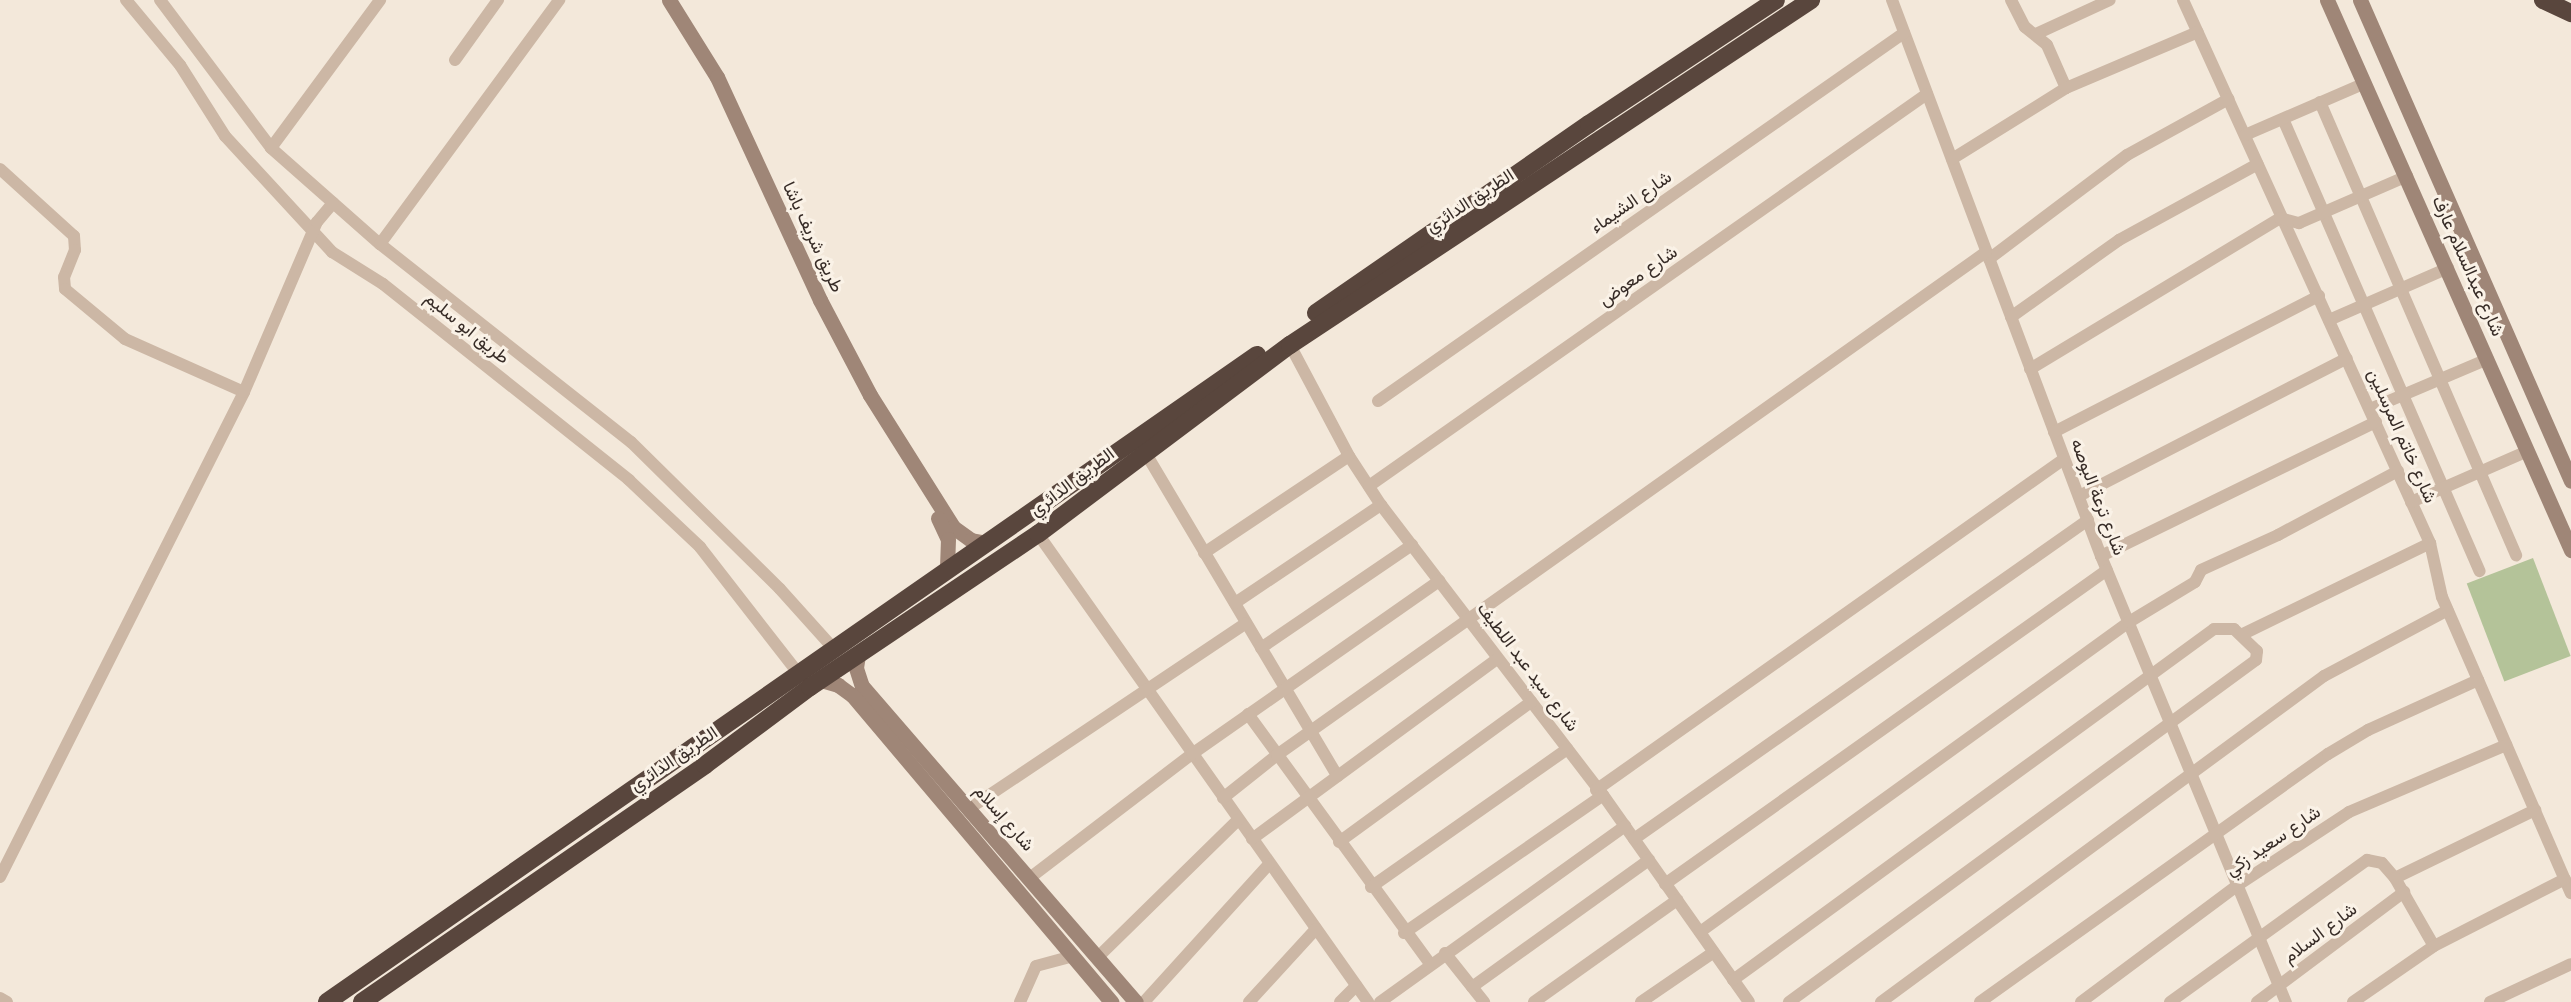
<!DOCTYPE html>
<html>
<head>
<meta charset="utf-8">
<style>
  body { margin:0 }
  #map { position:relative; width:2571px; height:1002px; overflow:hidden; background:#f3e8da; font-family:Raleway,Vazirmatn,sans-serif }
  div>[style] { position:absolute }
  .green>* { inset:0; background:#b4c399; transform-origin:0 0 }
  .street>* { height:12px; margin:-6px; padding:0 6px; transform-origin:6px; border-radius:6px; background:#ccb7a5 }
  .secondary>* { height:15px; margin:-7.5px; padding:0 7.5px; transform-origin:7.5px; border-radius:7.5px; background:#9f8677 }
  .highway>* { height:18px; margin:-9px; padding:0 9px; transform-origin:9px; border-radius:9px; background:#59463d }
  span { translate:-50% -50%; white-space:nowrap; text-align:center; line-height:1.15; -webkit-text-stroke:6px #faf2e7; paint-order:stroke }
  .street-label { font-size:18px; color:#372c27 }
</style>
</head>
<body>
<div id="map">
  <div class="green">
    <i style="left:2533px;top:558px;width:105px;height:71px;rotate:69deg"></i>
  </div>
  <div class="street">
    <i style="left:126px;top:0;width:85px;rotate:50.3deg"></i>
    <i style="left:180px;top:65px;width:84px;rotate:57.6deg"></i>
    <i style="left:225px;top:136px;width:158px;rotate:47.3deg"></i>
    <i style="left:332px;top:252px;width:60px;rotate:32.1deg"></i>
    <i style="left:383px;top:284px;width:315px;rotate:38.5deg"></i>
    <i style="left:629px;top:480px;width:98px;rotate:43.3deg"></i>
    <i style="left:700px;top:547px;width:161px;rotate:52.1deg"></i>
    <i style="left:160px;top:0;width:185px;rotate:53.1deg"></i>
    <i style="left:271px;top:148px;width:145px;rotate:41.4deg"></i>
    <i style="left:380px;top:244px;width:320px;rotate:38.3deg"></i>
    <i style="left:631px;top:442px;width:209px;rotate:44.6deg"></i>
    <i style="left:780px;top:589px;width:81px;rotate:48deg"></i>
    <i style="left:1892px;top:0;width:594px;rotate:69.4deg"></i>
    <i style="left:2101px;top:556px;width:483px;rotate:67.5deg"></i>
    <i style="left:2011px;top:0;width:30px;rotate:63deg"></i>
    <i style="left:2025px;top:27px;width:28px;rotate:39deg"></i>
    <i style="left:2047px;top:45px;width:47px;rotate:66.2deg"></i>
    <i style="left:2183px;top:0;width:597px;rotate:65.54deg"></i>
    <i style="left:2430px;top:543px;width:55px;rotate:77.5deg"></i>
    <i style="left:2442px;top:597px;width:323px;rotate:66.5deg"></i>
    <i style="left:2036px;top:34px;width:81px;rotate:-24.7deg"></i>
    <i style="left:455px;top:60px;width:74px;rotate:-54.4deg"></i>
    <i style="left:2320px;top:102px;width:494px;rotate:66.6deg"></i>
    <i style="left:2283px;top:119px;width:493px;rotate:66.5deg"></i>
    <i style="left:2245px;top:135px;width:131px;rotate:-23.4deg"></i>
    <i style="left:271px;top:148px;width:184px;rotate:-53.6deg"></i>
    <i style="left:1952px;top:159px;width:134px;rotate:-31.9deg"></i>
    <i style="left:2066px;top:88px;width:143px;rotate:-23deg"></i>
    <i style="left:0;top:169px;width:100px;rotate:42.2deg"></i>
    <i style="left:74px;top:236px;width:14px;rotate:86deg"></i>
    <i style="left:75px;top:250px;width:29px;rotate:112deg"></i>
    <i style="left:64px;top:277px;width:12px;rotate:85deg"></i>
    <i style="left:65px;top:289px;width:78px;rotate:39.8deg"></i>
    <i style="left:125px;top:339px;width:130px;rotate:24deg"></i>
    <i style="left:380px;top:244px;width:303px;rotate:-53.7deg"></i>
    <i style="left:1989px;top:259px;width:173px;rotate:-37deg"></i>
    <i style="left:2127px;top:155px;width:116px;rotate:-28.8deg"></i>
    <i style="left:2011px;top:317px;width:133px;rotate:-35.5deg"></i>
    <i style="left:2119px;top:240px;width:158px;rotate:-28.7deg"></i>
    <i style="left:2329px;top:320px;width:130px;rotate:-23.6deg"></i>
    <i style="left:1290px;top:345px;width:126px;rotate:62deg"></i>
    <i style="left:1349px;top:456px;width:59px;rotate:56.9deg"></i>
    <i style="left:1381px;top:505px;width:365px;rotate:52.6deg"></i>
    <i style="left:1603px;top:795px;width:253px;rotate:54.8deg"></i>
    <i style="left:2030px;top:369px;width:292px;rotate:-31.1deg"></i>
    <i style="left:2280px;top:218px;width:20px;rotate:15deg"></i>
    <i style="left:2299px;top:223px;width:118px;rotate:-23.5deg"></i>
    <i style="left:1378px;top:401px;width:642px;rotate:-34.98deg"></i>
    <i style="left:2370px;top:409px;width:128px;rotate:-23deg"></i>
    <i style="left:2054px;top:432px;width:298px;rotate:-27.2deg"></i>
    <i style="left:1145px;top:452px;width:377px;rotate:59.3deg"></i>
    <i style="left:1369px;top:486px;width:682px;rotate:-35.09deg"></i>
    <i style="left:2079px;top:496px;width:301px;rotate:-27.2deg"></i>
    <i style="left:2411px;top:502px;width:128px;rotate:-23.6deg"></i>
    <i style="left:1038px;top:534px;width:573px;rotate:54.81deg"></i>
    <i style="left:1204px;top:553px;width:174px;rotate:-33.8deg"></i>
    <i style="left:2101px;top:556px;width:306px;rotate:-26deg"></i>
    <i style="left:1235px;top:603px;width:176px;rotate:-33.9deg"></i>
    <i style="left:2243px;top:634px;width:208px;rotate:-25.9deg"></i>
    <i style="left:1261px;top:648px;width:183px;rotate:-34.3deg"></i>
    <i style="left:1248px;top:714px;width:309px;rotate:53.9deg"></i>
    <i style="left:1596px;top:790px;width:573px;rotate:-35.27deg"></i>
    <i style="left:1223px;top:798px;width:69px;rotate:-38.5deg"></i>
    <i style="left:1277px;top:755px;width:869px;rotate:-35.35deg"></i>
    <i style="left:970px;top:808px;width:332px;rotate:-33.8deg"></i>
    <i style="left:1252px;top:839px;width:304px;rotate:-36.3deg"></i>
    <i style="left:1634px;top:839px;width:555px;rotate:-35.09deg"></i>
    <i style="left:1339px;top:842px;width:238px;rotate:-36.1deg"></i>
    <i style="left:0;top:877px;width:543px;rotate:-63.29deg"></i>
    <i style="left:244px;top:392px;width:185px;rotate:-66.8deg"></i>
    <i style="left:317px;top:222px;width:25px;rotate:-50deg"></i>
    <i style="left:1031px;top:877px;width:203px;rotate:-37.4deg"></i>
    <i style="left:1192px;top:754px;width:302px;rotate:-35deg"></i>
    <i style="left:2395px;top:878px;width:156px;rotate:-25.9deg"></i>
    <i style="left:1665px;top:884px;width:542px;rotate:-35.39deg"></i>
    <i style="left:1371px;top:887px;width:240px;rotate:-35.1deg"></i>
    <i style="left:1700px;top:932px;width:529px;rotate:-35.85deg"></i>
    <i style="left:2129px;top:622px;width:77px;rotate:-31.2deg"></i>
    <i style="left:2195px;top:582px;width:13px;rotate:-63deg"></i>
    <i style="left:2201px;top:570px;width:85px;rotate:-24.4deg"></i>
    <i style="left:2278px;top:535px;width:136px;rotate:-28.1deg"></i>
    <i style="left:1404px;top:933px;width:242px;rotate:-34.7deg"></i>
    <i style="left:1445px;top:953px;width:63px;rotate:51.5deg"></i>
    <i style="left:1098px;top:957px;width:196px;rotate:-44.4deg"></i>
    <i style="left:1733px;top:980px;width:595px;rotate:-36.12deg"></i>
    <i style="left:2214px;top:629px;width:20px"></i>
    <i style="left:2234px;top:629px;width:32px;rotate:44deg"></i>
    <i style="left:2257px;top:651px;width:9px;rotate:96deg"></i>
    <i style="left:2256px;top:660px;width:579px;rotate:143.78deg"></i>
    <i style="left:1472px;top:987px;width:218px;rotate:-35.7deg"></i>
    <i style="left:0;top:998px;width:8px;rotate:30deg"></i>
    <i style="left:1020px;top:1002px;width:39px;rotate:-66deg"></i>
    <i style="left:1036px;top:966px;width:39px;rotate:-15deg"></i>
    <i style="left:1144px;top:1002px;width:186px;rotate:-47.8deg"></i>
    <i style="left:1249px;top:1002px;width:99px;rotate:-47.5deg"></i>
    <i style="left:1340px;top:1002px;width:23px;rotate:-45deg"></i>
    <i style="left:1380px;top:1002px;width:302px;rotate:-35.7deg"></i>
    <i style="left:1534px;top:1002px;width:176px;rotate:-35.5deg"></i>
    <i style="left:1641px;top:1002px;width:88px;rotate:-34.4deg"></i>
    <i style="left:1881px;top:1002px;width:550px;rotate:-36.35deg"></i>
    <i style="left:2324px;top:676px;width:140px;rotate:-28deg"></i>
    <i style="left:1980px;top:1002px;width:427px;rotate:-35.5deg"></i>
    <i style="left:2328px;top:754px;width:47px;rotate:-31deg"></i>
    <i style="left:2368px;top:730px;width:121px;rotate:-24.4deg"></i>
    <i style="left:2081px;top:1002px;width:196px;rotate:-36.7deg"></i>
    <i style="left:2238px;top:885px;width:133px;rotate:-33.3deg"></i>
    <i style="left:2349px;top:812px;width:171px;rotate:-23.1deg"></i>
    <i style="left:2170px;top:1002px;width:243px;rotate:-35.8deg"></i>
    <i style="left:2367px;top:860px;width:15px;rotate:11deg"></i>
    <i style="left:2382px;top:863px;width:20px;rotate:49deg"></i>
    <i style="left:2395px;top:878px;width:78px;rotate:60.2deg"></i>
    <i style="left:2257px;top:1002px;width:184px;rotate:-36.8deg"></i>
    <i style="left:2353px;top:1002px;width:98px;rotate:-34.7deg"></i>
    <i style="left:2434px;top:946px;width:147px;rotate:-27.1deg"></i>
    <i style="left:2490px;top:1002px;width:89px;rotate:-25.1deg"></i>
  </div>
  <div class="secondary">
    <i style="left:669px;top:0;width:91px;rotate:58.1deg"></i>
    <i style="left:717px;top:77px;width:246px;rotate:65.2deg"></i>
    <i style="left:820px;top:300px;width:107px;rotate:62.2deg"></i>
    <i style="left:870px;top:395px;width:156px;rotate:57.8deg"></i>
    <i style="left:953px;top:527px;width:22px;rotate:36deg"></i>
    <i style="left:971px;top:540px;width:15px;rotate:11deg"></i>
    <i style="left:2327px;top:0;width:602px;rotate:66.08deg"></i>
    <i style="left:2360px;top:0;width:525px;rotate:66.31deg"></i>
    <i style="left:938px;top:518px;width:23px;rotate:65deg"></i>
    <i style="left:948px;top:539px;width:31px;rotate:92deg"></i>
    <i style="left:858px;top:655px;width:13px;rotate:99deg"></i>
    <i style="left:856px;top:668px;width:19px;rotate:72deg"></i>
    <i style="left:862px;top:686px;width:418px;rotate:49.1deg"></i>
    <i style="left:821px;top:680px;width:18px;rotate:16deg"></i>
    <i style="left:838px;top:685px;width:17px;rotate:36deg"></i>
    <i style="left:852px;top:695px;width:402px;rotate:49.8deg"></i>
  </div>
  <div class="highway">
    <i style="left:2543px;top:0;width:31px;rotate:25deg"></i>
    <i style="left:1316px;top:313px;width:332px;rotate:-34.7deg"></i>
    <i style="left:1589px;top:124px;width:224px;rotate:-33.5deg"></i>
    <i style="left:327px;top:1002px;width:1133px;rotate:-34.83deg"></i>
    <i style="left:362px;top:1002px;width:417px;rotate:-34.6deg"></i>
    <i style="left:705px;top:765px;width:131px;rotate:-36.6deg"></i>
    <i style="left:810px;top:687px;width:275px;rotate:-33.9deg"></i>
    <i style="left:1038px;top:534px;width:315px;rotate:-36.9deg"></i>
    <i style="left:1290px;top:345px;width:625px;rotate:-33.51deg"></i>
  </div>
  <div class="street-label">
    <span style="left:1470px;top:201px;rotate:-33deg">الطريق الدائري</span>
    <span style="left:1631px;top:202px;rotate:-35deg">شارع الشيماء</span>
    <span style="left:813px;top:237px;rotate:65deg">طريق شريف باشا</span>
    <span style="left:2468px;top:266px;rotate:66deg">شارع عبدالسلام عارف</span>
    <span style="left:1638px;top:276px;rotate:-35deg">شارع معوض</span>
    <span style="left:467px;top:328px;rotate:39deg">طريق ابو سليم</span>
    <span style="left:2402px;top:436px;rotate:66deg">شارع خاتم المرسلين</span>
    <span style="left:1072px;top:482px;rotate:-37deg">الطريق الدائري</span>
    <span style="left:2098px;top:497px;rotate:69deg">شارع ترعة البوصه</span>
    <span style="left:1528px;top:667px;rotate:53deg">شارع سيد عبد اللطيف</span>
    <span style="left:674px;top:759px;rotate:-34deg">الطريق الدائري</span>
    <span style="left:1004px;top:818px;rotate:49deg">شارع إسلام</span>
    <span style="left:2273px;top:841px;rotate:-34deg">شارع سعيد زكي</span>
    <span style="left:2320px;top:933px;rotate:-37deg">شارع السلام</span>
  </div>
</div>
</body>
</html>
